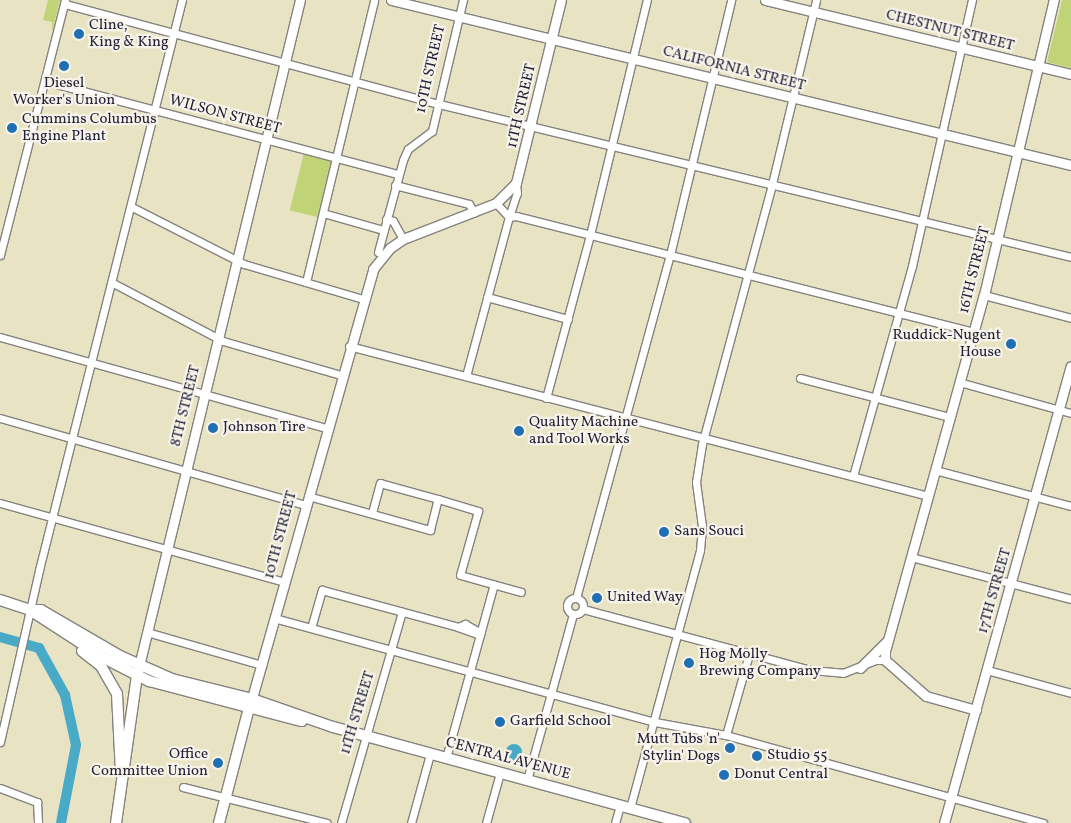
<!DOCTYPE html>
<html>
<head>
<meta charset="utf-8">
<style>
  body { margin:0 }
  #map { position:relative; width:1071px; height:823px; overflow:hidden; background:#e8e3c3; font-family:Vollkorn,serif }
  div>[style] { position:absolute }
  .green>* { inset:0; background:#c0d477; transform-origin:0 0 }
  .water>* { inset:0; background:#49aac8 }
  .round { border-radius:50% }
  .river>* { height:10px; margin:-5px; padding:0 5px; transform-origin:5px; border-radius:5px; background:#49aac8 }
  .roads { filter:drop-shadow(1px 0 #85827f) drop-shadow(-1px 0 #85827f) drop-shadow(0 1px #85827f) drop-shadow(0 -1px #85827f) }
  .minor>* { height:7px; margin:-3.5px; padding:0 3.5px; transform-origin:3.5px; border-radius:3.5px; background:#fff }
  .minor>.ring { margin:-3.5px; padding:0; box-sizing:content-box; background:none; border:7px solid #fff; border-radius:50% }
  .tertiary>* { height:9px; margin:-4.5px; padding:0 4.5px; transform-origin:4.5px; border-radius:4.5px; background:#fff }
  .secondary>* { height:10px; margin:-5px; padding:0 5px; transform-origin:5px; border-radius:5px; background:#fff }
  .primary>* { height:10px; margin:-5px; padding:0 5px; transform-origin:5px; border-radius:5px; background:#fff }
  .dots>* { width:14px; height:14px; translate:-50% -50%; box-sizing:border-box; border:2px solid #f7f3e8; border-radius:50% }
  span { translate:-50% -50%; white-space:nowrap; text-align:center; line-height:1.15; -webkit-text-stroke:4.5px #f7f3e8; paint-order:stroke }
  .poi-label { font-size:15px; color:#22223b }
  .left { translate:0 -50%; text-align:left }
  .right { translate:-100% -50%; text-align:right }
  .street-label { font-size:15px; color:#22223b }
</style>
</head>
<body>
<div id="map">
  <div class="green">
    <i style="clip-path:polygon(48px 0,60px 0,52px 32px,52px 22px,43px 20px)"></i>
    <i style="clip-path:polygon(1062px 0,1071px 0,1071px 68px,1047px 62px)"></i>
    <i style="left:304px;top:153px;width:30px;height:59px;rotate:14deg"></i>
  </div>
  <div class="water">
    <i class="round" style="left:506px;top:744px;width:16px;height:16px"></i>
  </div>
  <div class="river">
    <i style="left:0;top:637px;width:41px;rotate:15.8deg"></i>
    <i style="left:39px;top:648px;width:54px;rotate:61deg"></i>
    <i style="left:65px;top:695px;width:51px;rotate:77.6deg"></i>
    <i style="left:76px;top:745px;width:79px;rotate:100.9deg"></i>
  </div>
  <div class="roads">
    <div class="minor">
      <i style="left:65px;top:4px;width:387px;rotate:15deg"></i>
      <i style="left:439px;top:104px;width:650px;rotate:13.61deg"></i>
      <i style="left:45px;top:81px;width:365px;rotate:14.8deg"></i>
      <i style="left:395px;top:185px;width:76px;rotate:14.4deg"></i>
      <i style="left:469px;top:204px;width:10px;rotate:61deg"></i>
      <i style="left:132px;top:207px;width:126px;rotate:27deg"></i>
      <i style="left:244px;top:264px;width:124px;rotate:16.4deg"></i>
      <i style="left:323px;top:213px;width:62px;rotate:15.8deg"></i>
      <i style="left:509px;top:217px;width:7px;rotate:-8deg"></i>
      <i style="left:516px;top:216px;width:472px;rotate:14.2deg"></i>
      <i style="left:509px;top:217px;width:25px;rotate:-72deg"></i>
      <i style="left:517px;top:193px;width:10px;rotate:-96deg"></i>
      <i style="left:386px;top:219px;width:7px;rotate:16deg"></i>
      <i style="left:393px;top:221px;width:21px;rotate:61deg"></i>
      <i style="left:378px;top:252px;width:95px;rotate:-74.8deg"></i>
      <i style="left:403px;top:160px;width:12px;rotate:-66deg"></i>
      <i style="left:408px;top:149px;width:30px;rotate:-37deg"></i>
      <i style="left:432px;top:131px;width:135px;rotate:-76.7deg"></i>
      <i style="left:0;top:255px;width:263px;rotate:-75.7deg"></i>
      <i style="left:306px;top:282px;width:290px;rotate:-76.4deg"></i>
      <i style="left:113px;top:283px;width:124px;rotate:27.8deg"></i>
      <i style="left:223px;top:341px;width:123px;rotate:16.1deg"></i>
      <i style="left:984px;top:295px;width:90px;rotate:14.8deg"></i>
      <i style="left:487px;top:297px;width:84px;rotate:15.2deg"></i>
      <i style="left:0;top:337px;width:338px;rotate:15.6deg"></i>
      <i style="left:349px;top:346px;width:598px;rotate:14.52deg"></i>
      <i style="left:466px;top:376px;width:165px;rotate:-74.9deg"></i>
      <i style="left:509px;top:217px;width:19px;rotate:-133deg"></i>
      <i style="left:800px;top:378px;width:155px;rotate:14.6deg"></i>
      <i style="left:959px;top:382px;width:116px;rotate:15.5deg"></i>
      <i style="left:546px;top:398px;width:169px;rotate:-74.9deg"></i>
      <i style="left:590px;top:235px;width:242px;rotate:-76.4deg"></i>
      <i style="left:0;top:418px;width:317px;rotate:15.9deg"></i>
      <i style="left:935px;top:470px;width:141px;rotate:14.8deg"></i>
      <i style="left:853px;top:476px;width:218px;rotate:-74.3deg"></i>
      <i style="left:912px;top:266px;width:273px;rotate:-77.3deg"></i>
      <i style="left:308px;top:496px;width:127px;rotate:15.6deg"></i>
      <i style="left:430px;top:530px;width:32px;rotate:-76deg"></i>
      <i style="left:438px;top:499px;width:60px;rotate:-164.6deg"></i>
      <i style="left:380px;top:483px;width:31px;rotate:105deg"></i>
      <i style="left:438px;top:499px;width:42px;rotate:16.7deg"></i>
      <i style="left:478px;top:511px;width:66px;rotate:105.7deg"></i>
      <i style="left:460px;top:575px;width:63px;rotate:15.6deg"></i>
      <i style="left:0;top:503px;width:295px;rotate:15.5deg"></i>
      <i style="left:911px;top:557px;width:165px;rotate:14.7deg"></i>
      <i class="ring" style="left:567px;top:598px;width:9px;height:9px"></i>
      <i style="left:576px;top:598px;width:356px;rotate:-74.7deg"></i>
      <i style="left:670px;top:255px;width:262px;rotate:-76.5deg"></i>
      <i style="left:583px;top:609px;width:236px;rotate:15deg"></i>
      <i style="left:811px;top:670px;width:32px;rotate:5deg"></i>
      <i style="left:843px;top:673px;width:35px;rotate:-22deg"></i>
      <i style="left:875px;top:660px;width:10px"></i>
      <i style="left:274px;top:618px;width:395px;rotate:15.3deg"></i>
      <i style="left:655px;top:722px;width:72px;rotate:10.4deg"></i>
      <i style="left:726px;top:735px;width:329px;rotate:15.5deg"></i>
      <i style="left:311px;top:628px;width:40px;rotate:-74deg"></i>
      <i style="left:322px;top:590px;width:141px;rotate:15.2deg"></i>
      <i style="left:147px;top:632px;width:120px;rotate:16deg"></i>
      <i style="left:480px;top:635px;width:23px;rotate:-160deg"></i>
      <i style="left:458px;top:627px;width:8px;rotate:-23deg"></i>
      <i style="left:465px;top:624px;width:18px;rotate:29deg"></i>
      <i style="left:987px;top:670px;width:87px;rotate:15.3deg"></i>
      <i style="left:726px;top:735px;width:84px;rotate:-74.1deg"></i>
      <i style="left:0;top:742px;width:176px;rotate:-77.2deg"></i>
      <i style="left:39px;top:570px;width:588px;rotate:-75.92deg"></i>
      <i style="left:446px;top:758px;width:180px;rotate:-74.6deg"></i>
      <i style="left:527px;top:780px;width:172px;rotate:-74.5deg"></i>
      <i style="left:183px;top:787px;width:148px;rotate:14deg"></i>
      <i style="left:0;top:788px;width:40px;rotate:21deg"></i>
      <i style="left:37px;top:802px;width:21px;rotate:87deg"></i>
      <i style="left:630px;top:808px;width:267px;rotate:-74.8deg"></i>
      <i style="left:700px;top:550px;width:24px;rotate:-85deg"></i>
      <i style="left:702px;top:526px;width:44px;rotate:-97.8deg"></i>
      <i style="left:696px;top:482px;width:38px;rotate:-81deg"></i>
      <i style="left:702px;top:444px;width:265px;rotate:-74.9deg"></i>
      <i style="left:771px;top:188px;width:193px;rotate:-76.5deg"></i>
      <i style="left:341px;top:823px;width:220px;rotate:-73.9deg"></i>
      <i style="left:411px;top:823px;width:72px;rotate:-74.6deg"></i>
      <i style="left:486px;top:823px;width:52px;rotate:-74.4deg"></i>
      <i style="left:615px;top:823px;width:19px;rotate:-74deg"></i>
    </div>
    <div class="tertiary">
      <i style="left:391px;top:0;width:700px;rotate:13.64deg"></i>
      <i style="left:765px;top:0;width:315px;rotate:13.6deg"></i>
      <i style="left:860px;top:668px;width:37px;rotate:-45deg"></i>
      <i style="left:138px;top:670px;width:689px;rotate:-76.41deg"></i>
      <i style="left:250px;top:705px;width:453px;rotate:-74.2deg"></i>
      <i style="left:373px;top:269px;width:27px;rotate:-51deg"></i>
      <i style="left:390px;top:248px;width:16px;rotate:-35deg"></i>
      <i style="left:403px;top:239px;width:100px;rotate:-21.2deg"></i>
      <i style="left:496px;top:203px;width:28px;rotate:-45deg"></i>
      <i style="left:516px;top:183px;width:188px;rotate:-76.2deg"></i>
      <i style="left:976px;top:710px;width:52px;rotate:-164.4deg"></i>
      <i style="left:926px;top:696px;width:55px;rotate:-138.7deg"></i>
      <i style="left:885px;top:660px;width:9px;rotate:-90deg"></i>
      <i style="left:885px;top:651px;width:370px;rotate:-74.5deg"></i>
      <i style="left:984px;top:295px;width:303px;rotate:-76.7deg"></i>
      <i style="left:944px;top:823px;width:474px;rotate:-74.5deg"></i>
    </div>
    <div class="secondary">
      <i style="left:116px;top:823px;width:148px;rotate:-81.9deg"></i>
      <i style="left:219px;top:823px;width:119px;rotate:-75.4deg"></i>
    </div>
    <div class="primary">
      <i style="left:0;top:600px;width:32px;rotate:18deg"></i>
      <i style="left:30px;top:610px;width:11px"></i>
      <i style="left:41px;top:610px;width:91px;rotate:30.2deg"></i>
      <i style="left:120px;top:656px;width:57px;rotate:23.9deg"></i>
      <i style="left:172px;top:679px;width:82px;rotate:14deg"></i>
      <i style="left:252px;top:699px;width:86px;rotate:19.1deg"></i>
      <i style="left:333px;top:727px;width:365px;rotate:15.3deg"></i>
      <i style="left:30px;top:610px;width:88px;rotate:33deg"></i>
      <i style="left:104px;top:658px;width:51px;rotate:27.1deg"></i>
      <i style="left:149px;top:681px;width:158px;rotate:14.7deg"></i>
      <i style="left:82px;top:651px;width:24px;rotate:38deg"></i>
      <i style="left:101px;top:666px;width:32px;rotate:60deg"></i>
      <i style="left:117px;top:694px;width:80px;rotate:87.1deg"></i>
    </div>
  </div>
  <div class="dots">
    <i style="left:79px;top:34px;background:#1f6fb2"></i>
    <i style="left:64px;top:66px;background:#1f6fb2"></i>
    <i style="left:12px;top:128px;background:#1f6fb2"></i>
    <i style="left:1011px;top:344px;background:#1f6fb2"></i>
    <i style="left:213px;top:428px;background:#1f6fb2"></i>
    <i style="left:519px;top:431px;background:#1f6fb2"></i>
    <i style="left:664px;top:532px;background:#1f6fb2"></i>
    <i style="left:597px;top:598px;background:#1f6fb2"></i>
    <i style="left:689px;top:663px;background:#1f6fb2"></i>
    <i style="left:500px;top:722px;background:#1f6fb2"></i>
    <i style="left:730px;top:748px;background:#1f6fb2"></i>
    <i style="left:757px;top:756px;background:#1f6fb2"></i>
    <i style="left:218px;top:763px;background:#1f6fb2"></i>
    <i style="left:724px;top:775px;background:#1f6fb2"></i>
  </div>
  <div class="poi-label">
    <span class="left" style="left:89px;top:34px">Cline,<br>King &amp; King</span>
    <span style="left:64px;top:92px">Diesel<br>Worker's Union</span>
    <span class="left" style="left:22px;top:128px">Cummins Columbus<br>Engine Plant</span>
    <span class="right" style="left:1001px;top:344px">Ruddick-Nugent<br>House</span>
    <span class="left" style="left:529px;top:431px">Quality Machine<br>and Tool Works</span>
    <span class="left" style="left:223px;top:428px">Johnson Tire</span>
    <span class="left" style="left:674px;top:532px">Sans Souci</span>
    <span class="left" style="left:607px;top:598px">United Way</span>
    <span class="left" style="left:699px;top:663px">Hog Molly<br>Brewing Company</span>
    <span class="left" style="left:510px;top:722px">Garfield School</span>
    <span class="right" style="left:720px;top:748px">Mutt Tubs 'n'<br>Stylin' Dogs</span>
    <span class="right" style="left:208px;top:763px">Office<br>Committee Union</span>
    <span class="left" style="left:767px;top:756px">Studio 55</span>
    <span class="left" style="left:734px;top:775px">Donut Central</span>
  </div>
  <div class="street-label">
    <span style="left:950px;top:31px;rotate:14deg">CHESTNUT STREET</span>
    <span style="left:431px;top:69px;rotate:-77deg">10TH STREET</span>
    <span style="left:734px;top:69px;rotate:14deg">CALIFORNIA STREET</span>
    <span style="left:522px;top:106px;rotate:-77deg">11TH STREET</span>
    <span style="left:225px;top:115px;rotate:15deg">WILSON STREET</span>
    <span style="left:975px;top:270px;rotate:-76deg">16TH STREET</span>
    <span style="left:186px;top:406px;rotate:-76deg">8TH STREET</span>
    <span style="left:281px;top:535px;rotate:-75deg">10TH STREET</span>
    <span style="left:995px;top:591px;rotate:-74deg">17TH STREET</span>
    <span style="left:358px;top:713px;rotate:-73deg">11TH STREET</span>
    <span style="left:508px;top:759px;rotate:15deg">CENTRAL AVENUE</span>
  </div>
</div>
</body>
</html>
